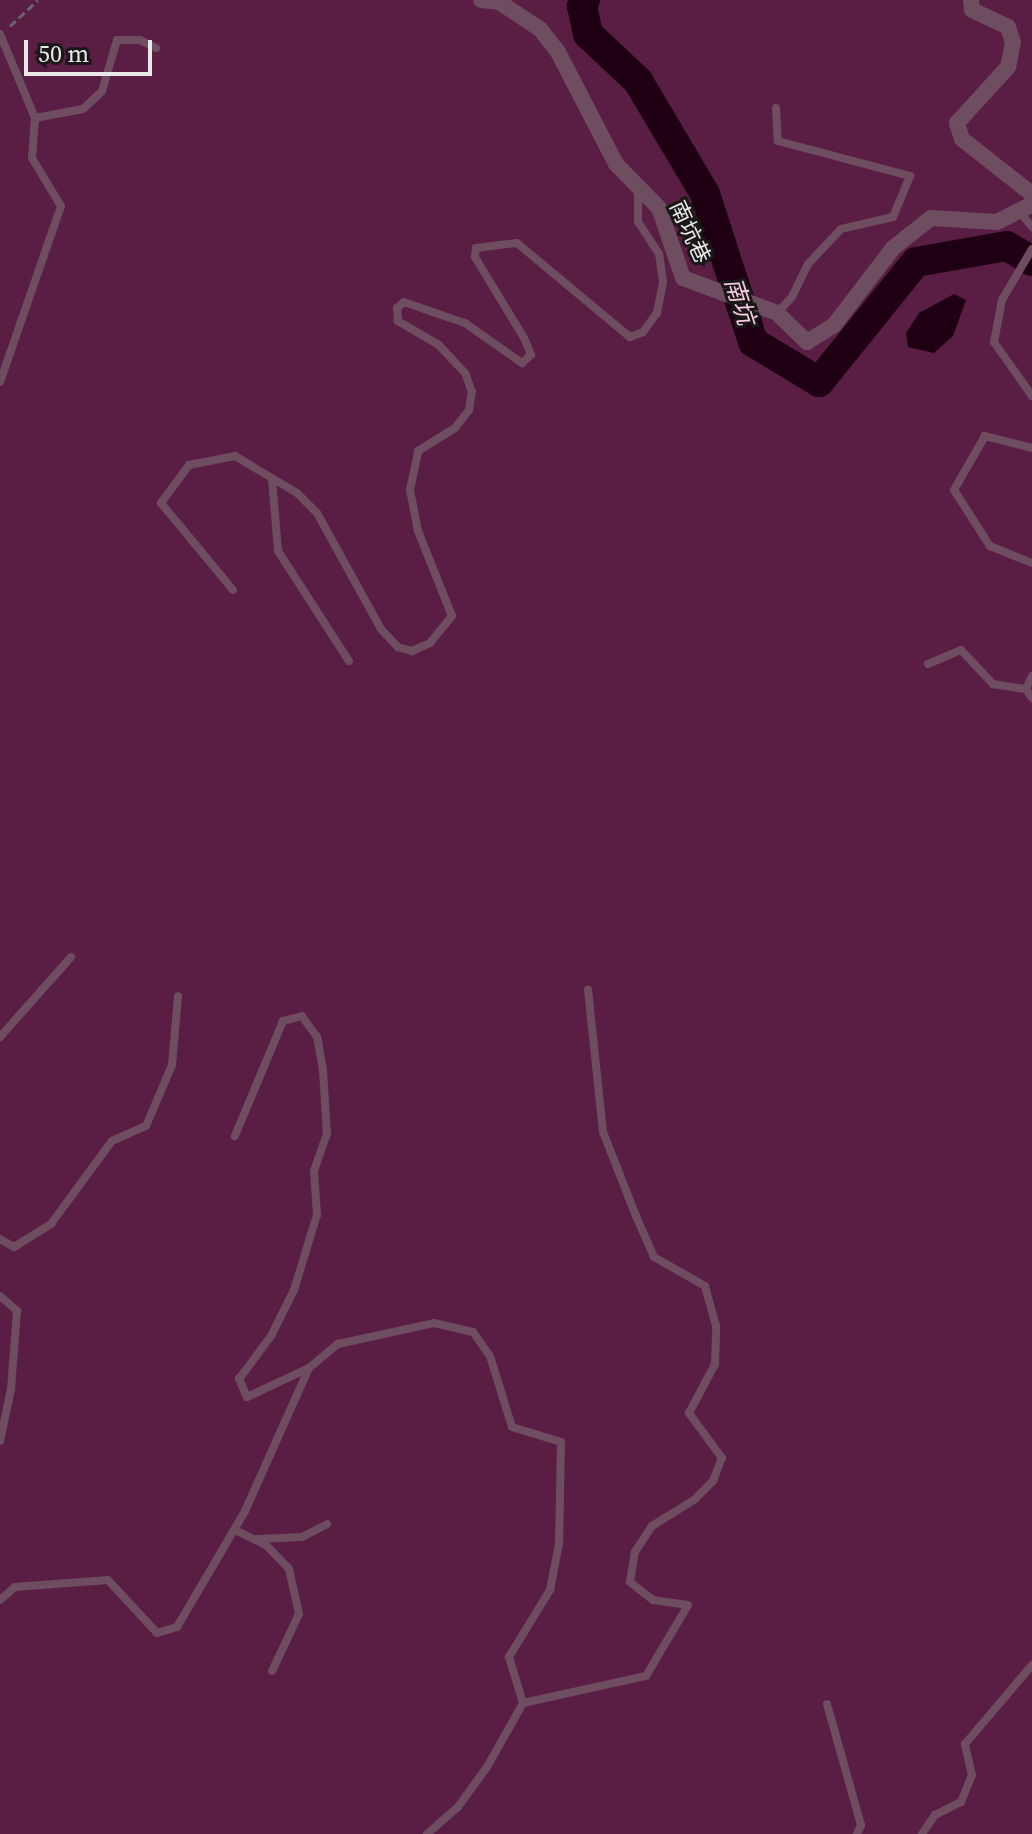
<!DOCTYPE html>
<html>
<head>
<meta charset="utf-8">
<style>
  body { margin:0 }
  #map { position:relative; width:1032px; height:1834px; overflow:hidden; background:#232021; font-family:"Source Serif 4","Noto Sans TC",serif }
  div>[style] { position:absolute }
  .green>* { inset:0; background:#5a1d43; transform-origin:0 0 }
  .water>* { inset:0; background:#1e0012 }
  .river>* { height:30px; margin:-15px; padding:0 15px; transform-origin:15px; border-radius:15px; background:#1e0012 }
  .path>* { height:3px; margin-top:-1.5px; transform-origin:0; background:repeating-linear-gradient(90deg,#696768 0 8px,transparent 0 12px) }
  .lane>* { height:8px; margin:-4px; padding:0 4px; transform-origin:4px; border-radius:4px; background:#6f4d60 }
  .street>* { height:16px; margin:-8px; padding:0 8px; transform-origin:8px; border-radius:8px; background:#6f4d60 }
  span { translate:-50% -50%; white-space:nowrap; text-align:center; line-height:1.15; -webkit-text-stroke:6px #191718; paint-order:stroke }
  .street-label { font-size:22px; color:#e9e7e8 }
  .water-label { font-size:24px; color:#f7cae2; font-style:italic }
  .scale { position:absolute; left:24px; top:40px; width:128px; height:36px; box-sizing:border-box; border:4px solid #e9e7e8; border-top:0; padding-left:10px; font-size:24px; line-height:28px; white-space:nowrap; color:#e9e7e8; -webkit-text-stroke:6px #191718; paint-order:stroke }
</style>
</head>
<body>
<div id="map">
  <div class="green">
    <i style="left:0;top:0;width:1032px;height:1834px"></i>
  </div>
  <div class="water">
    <i style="clip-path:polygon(954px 294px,966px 300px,953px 336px,934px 353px,908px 347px,906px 333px,919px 313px)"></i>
  </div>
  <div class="river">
    <i style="left:585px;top:0;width:7px;rotate:117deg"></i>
    <i style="left:582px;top:6px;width:29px;rotate:78deg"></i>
    <i style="left:588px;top:34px;width:69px;rotate:43.2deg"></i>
    <i style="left:638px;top:81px;width:131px;rotate:59.3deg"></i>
    <i style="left:705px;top:194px;width:156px;rotate:72deg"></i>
    <i style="left:753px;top:342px;width:77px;rotate:31.2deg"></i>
    <i style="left:819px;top:382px;width:154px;rotate:-51.1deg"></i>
    <i style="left:916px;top:262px;width:92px;rotate:-10deg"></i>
    <i style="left:1007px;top:246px;width:29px;rotate:31deg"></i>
  </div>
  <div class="path">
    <i style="left:10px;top:26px;width:38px;rotate:-43deg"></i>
  </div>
  <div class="lane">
    <i style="left:0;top:34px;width:91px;rotate:67.4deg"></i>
    <i style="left:35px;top:118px;width:40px;rotate:94.3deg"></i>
    <i style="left:32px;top:158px;width:56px;rotate:58.9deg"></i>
    <i style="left:61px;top:206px;width:186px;rotate:109.1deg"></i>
    <i style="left:776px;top:108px;width:33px;rotate:87deg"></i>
    <i style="left:778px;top:141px;width:137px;rotate:14.9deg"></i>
    <i style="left:910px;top:176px;width:44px;rotate:112.5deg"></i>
    <i style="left:893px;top:217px;width:53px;rotate:167deg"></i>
    <i style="left:841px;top:229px;width:48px;rotate:133.3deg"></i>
    <i style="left:808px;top:264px;width:37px;rotate:116deg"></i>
    <i style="left:792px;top:297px;width:22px;rotate:133deg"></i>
    <i style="left:35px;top:118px;width:49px;rotate:-10.6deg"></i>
    <i style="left:83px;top:109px;width:26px;rotate:-43deg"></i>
    <i style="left:102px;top:91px;width:53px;rotate:-73.6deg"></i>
    <i style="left:117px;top:40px;width:23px"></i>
    <i style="left:140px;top:40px;width:18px;rotate:27deg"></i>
    <i style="left:1019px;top:211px;width:21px;rotate:51deg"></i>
    <i style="left:1032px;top:249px;width:59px;rotate:120.5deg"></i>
    <i style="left:1002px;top:300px;width:43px;rotate:100.8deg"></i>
    <i style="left:994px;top:342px;width:66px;rotate:54.9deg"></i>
    <i style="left:1032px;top:448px;width:49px;rotate:-165.7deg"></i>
    <i style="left:985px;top:436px;width:62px;rotate:119.9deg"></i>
    <i style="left:954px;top:490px;width:67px;rotate:57.3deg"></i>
    <i style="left:990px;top:546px;width:45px;rotate:22deg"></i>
    <i style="left:272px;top:479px;width:72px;rotate:85.2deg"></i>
    <i style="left:278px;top:551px;width:131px;rotate:57.2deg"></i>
    <i style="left:233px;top:590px;width:113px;rotate:-129.6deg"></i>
    <i style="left:161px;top:503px;width:47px;rotate:-53.6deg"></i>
    <i style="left:189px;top:465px;width:47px;rotate:-11.1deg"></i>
    <i style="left:235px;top:456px;width:72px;rotate:30.8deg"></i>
    <i style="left:297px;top:493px;width:28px;rotate:45deg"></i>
    <i style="left:317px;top:513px;width:132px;rotate:61.1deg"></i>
    <i style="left:381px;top:629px;width:25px;rotate:47deg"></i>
    <i style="left:398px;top:647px;width:15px;rotate:16deg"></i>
    <i style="left:412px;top:651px;width:20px;rotate:-24deg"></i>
    <i style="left:430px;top:643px;width:35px;rotate:-51deg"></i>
    <i style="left:452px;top:616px;width:92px;rotate:-111.8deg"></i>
    <i style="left:418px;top:531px;width:42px;rotate:-101deg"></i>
    <i style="left:410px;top:490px;width:40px;rotate:-78deg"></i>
    <i style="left:418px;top:451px;width:44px;rotate:-31.9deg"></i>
    <i style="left:455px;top:428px;width:23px;rotate:-52deg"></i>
    <i style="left:469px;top:410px;width:18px;rotate:-81deg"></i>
    <i style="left:472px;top:392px;width:20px;rotate:-110deg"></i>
    <i style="left:465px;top:373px;width:38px;rotate:-133deg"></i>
    <i style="left:439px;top:345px;width:48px;rotate:-149.7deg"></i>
    <i style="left:398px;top:321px;width:13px;rotate:-94deg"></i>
    <i style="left:397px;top:308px;width:9px;rotate:-41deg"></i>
    <i style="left:404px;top:302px;width:65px;rotate:19deg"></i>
    <i style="left:465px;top:323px;width:70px;rotate:35.1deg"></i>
    <i style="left:522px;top:363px;width:12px;rotate:-42deg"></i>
    <i style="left:531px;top:355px;width:18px;rotate:-112deg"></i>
    <i style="left:524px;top:338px;width:95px;rotate:-121.2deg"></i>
    <i style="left:475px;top:257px;width:9px;rotate:-84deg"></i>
    <i style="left:476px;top:248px;width:41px;rotate:-7deg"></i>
    <i style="left:517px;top:243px;width:147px;rotate:39.8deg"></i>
    <i style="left:630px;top:337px;width:14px;rotate:-21deg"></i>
    <i style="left:643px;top:332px;width:24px;rotate:-54deg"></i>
    <i style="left:657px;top:313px;width:32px;rotate:-79deg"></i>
    <i style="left:663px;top:282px;width:28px;rotate:-98deg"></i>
    <i style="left:659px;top:254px;width:38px;rotate:-123deg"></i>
    <i style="left:638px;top:222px;width:31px;rotate:-90deg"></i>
    <i style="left:928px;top:664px;width:36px;rotate:-23deg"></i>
    <i style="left:961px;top:650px;width:47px;rotate:46.7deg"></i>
    <i style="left:993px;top:684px;width:33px;rotate:9deg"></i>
    <i style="left:1032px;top:676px;width:14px;rotate:115deg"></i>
    <i style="left:1026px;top:689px;width:11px;rotate:56deg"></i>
    <i style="left:0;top:1037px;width:107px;rotate:-48.4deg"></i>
    <i style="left:0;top:1239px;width:16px;rotate:30deg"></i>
    <i style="left:14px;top:1247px;width:44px;rotate:-31.9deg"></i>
    <i style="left:51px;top:1224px;width:103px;rotate:-53.7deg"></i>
    <i style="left:112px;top:1141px;width:37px;rotate:-24deg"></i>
    <i style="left:146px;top:1126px;width:66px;rotate:-66.9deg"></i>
    <i style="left:172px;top:1065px;width:69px;rotate:-85deg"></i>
    <i style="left:0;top:1296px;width:23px;rotate:41deg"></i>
    <i style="left:17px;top:1311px;width:78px;rotate:94.4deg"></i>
    <i style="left:11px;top:1389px;width:53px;rotate:101.9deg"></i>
    <i style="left:309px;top:1368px;width:38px;rotate:-40deg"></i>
    <i style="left:338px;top:1344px;width:98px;rotate:-12.3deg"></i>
    <i style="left:434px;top:1323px;width:40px;rotate:13deg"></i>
    <i style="left:473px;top:1332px;width:29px;rotate:55deg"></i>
    <i style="left:490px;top:1356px;width:74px;rotate:72.8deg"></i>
    <i style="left:512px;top:1427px;width:51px;rotate:17deg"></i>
    <i style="left:561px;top:1442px;width:102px;rotate:91.1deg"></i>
    <i style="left:559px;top:1544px;width:47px;rotate:101.1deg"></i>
    <i style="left:550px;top:1590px;width:79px;rotate:121.5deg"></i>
    <i style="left:509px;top:1657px;width:48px;rotate:73.1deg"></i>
    <i style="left:235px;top:1530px;width:34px;rotate:26deg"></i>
    <i style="left:266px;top:1545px;width:33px;rotate:46deg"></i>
    <i style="left:289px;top:1569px;width:46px;rotate:77.5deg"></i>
    <i style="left:299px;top:1614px;width:63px;rotate:115.3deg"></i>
    <i style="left:258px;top:1539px;width:44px;rotate:-2.6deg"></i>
    <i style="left:302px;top:1537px;width:28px;rotate:-27deg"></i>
    <i style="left:0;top:1600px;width:20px;rotate:-41deg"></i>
    <i style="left:15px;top:1587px;width:93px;rotate:-4.3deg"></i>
    <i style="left:108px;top:1580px;width:72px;rotate:47.2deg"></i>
    <i style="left:157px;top:1633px;width:21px;rotate:-17deg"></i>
    <i style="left:177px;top:1627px;width:134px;rotate:-59.6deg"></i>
    <i style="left:245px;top:1511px;width:157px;rotate:-65.9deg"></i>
    <i style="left:309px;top:1368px;width:68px;rotate:154.9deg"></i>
    <i style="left:247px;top:1397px;width:20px;rotate:-114deg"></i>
    <i style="left:239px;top:1379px;width:54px;rotate:-53.3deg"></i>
    <i style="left:271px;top:1336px;width:51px;rotate:-63.4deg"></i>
    <i style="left:294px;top:1290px;width:78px;rotate:-73deg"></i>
    <i style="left:317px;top:1215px;width:44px;rotate:-93.9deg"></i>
    <i style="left:314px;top:1171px;width:39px;rotate:-71deg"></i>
    <i style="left:327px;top:1134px;width:64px;rotate:-93.6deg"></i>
    <i style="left:323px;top:1070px;width:34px;rotate:-100deg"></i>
    <i style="left:317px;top:1037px;width:26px;rotate:-126deg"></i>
    <i style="left:302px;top:1016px;width:20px;rotate:165deg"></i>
    <i style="left:283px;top:1021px;width:125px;rotate:112.7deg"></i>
    <i style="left:827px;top:1704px;width:126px;rotate:74.3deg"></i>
    <i style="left:861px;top:1825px;width:10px;rotate:114deg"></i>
    <i style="left:427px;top:1834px;width:41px;rotate:-41.1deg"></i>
    <i style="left:458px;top:1807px;width:49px;rotate:-54.1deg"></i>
    <i style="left:487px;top:1767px;width:73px;rotate:-60.6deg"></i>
    <i style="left:523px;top:1703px;width:126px;rotate:-12.4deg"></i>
    <i style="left:646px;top:1676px;width:82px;rotate:-59.4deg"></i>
    <i style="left:688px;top:1605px;width:35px;rotate:-172deg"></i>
    <i style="left:653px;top:1600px;width:29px;rotate:-142deg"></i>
    <i style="left:630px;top:1582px;width:30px;rotate:-81deg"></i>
    <i style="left:635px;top:1552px;width:31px;rotate:-57deg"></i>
    <i style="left:652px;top:1526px;width:49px;rotate:-31.8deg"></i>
    <i style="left:694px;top:1500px;width:27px;rotate:-45deg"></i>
    <i style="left:713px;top:1481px;width:25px;rotate:-69deg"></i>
    <i style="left:722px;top:1458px;width:56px;rotate:-126.3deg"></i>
    <i style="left:689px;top:1413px;width:55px;rotate:-62deg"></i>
    <i style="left:715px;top:1364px;width:38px;rotate:-88deg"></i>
    <i style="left:716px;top:1326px;width:41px;rotate:-105.4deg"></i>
    <i style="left:705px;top:1286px;width:59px;rotate:-150.4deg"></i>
    <i style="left:654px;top:1257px;width:45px;rotate:-113.7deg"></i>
    <i style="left:636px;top:1216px;width:90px;rotate:-111.4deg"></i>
    <i style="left:603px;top:1132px;width:143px;rotate:-96deg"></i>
    <i style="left:922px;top:1834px;width:23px;rotate:-56deg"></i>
    <i style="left:935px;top:1815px;width:29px;rotate:-27deg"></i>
    <i style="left:961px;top:1802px;width:29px;rotate:-68deg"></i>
    <i style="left:972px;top:1775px;width:32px;rotate:-103deg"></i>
    <i style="left:965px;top:1744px;width:104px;rotate:-49.7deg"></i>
  </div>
  <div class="street">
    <i style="left:481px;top:0;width:18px;rotate:6deg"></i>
    <i style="left:499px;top:2px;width:49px;rotate:33.4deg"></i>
    <i style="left:540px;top:29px;width:29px;rotate:52deg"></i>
    <i style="left:558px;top:52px;width:126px;rotate:62.6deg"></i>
    <i style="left:616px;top:164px;width:62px;rotate:45.7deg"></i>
    <i style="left:659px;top:208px;width:74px;rotate:71.1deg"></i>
    <i style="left:683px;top:278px;width:100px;rotate:20.4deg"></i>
    <i style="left:777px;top:313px;width:42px;rotate:44deg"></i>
    <i style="left:807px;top:342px;width:32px;rotate:-32deg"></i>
    <i style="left:834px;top:325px;width:97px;rotate:-52.5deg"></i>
    <i style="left:893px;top:248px;width:48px;rotate:-38.3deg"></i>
    <i style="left:931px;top:218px;width:66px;rotate:3.5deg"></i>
    <i style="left:997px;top:222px;width:39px;rotate:-27deg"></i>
    <i style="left:971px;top:0;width:10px;rotate:84deg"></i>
    <i style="left:972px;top:10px;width:40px;rotate:25deg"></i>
    <i style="left:1008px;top:27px;width:16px;rotate:72deg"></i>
    <i style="left:1013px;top:42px;width:25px;rotate:101deg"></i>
    <i style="left:1008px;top:67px;width:76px;rotate:132.3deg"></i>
    <i style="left:957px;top:123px;width:17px;rotate:73deg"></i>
    <i style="left:962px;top:139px;width:89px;rotate:38.2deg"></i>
  </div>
  <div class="street-label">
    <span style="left:690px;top:232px;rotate:65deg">南坑巷</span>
  </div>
  <div class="water-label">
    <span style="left:740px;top:301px;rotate:72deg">南坑</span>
  </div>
  <div class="scale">50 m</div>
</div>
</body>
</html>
